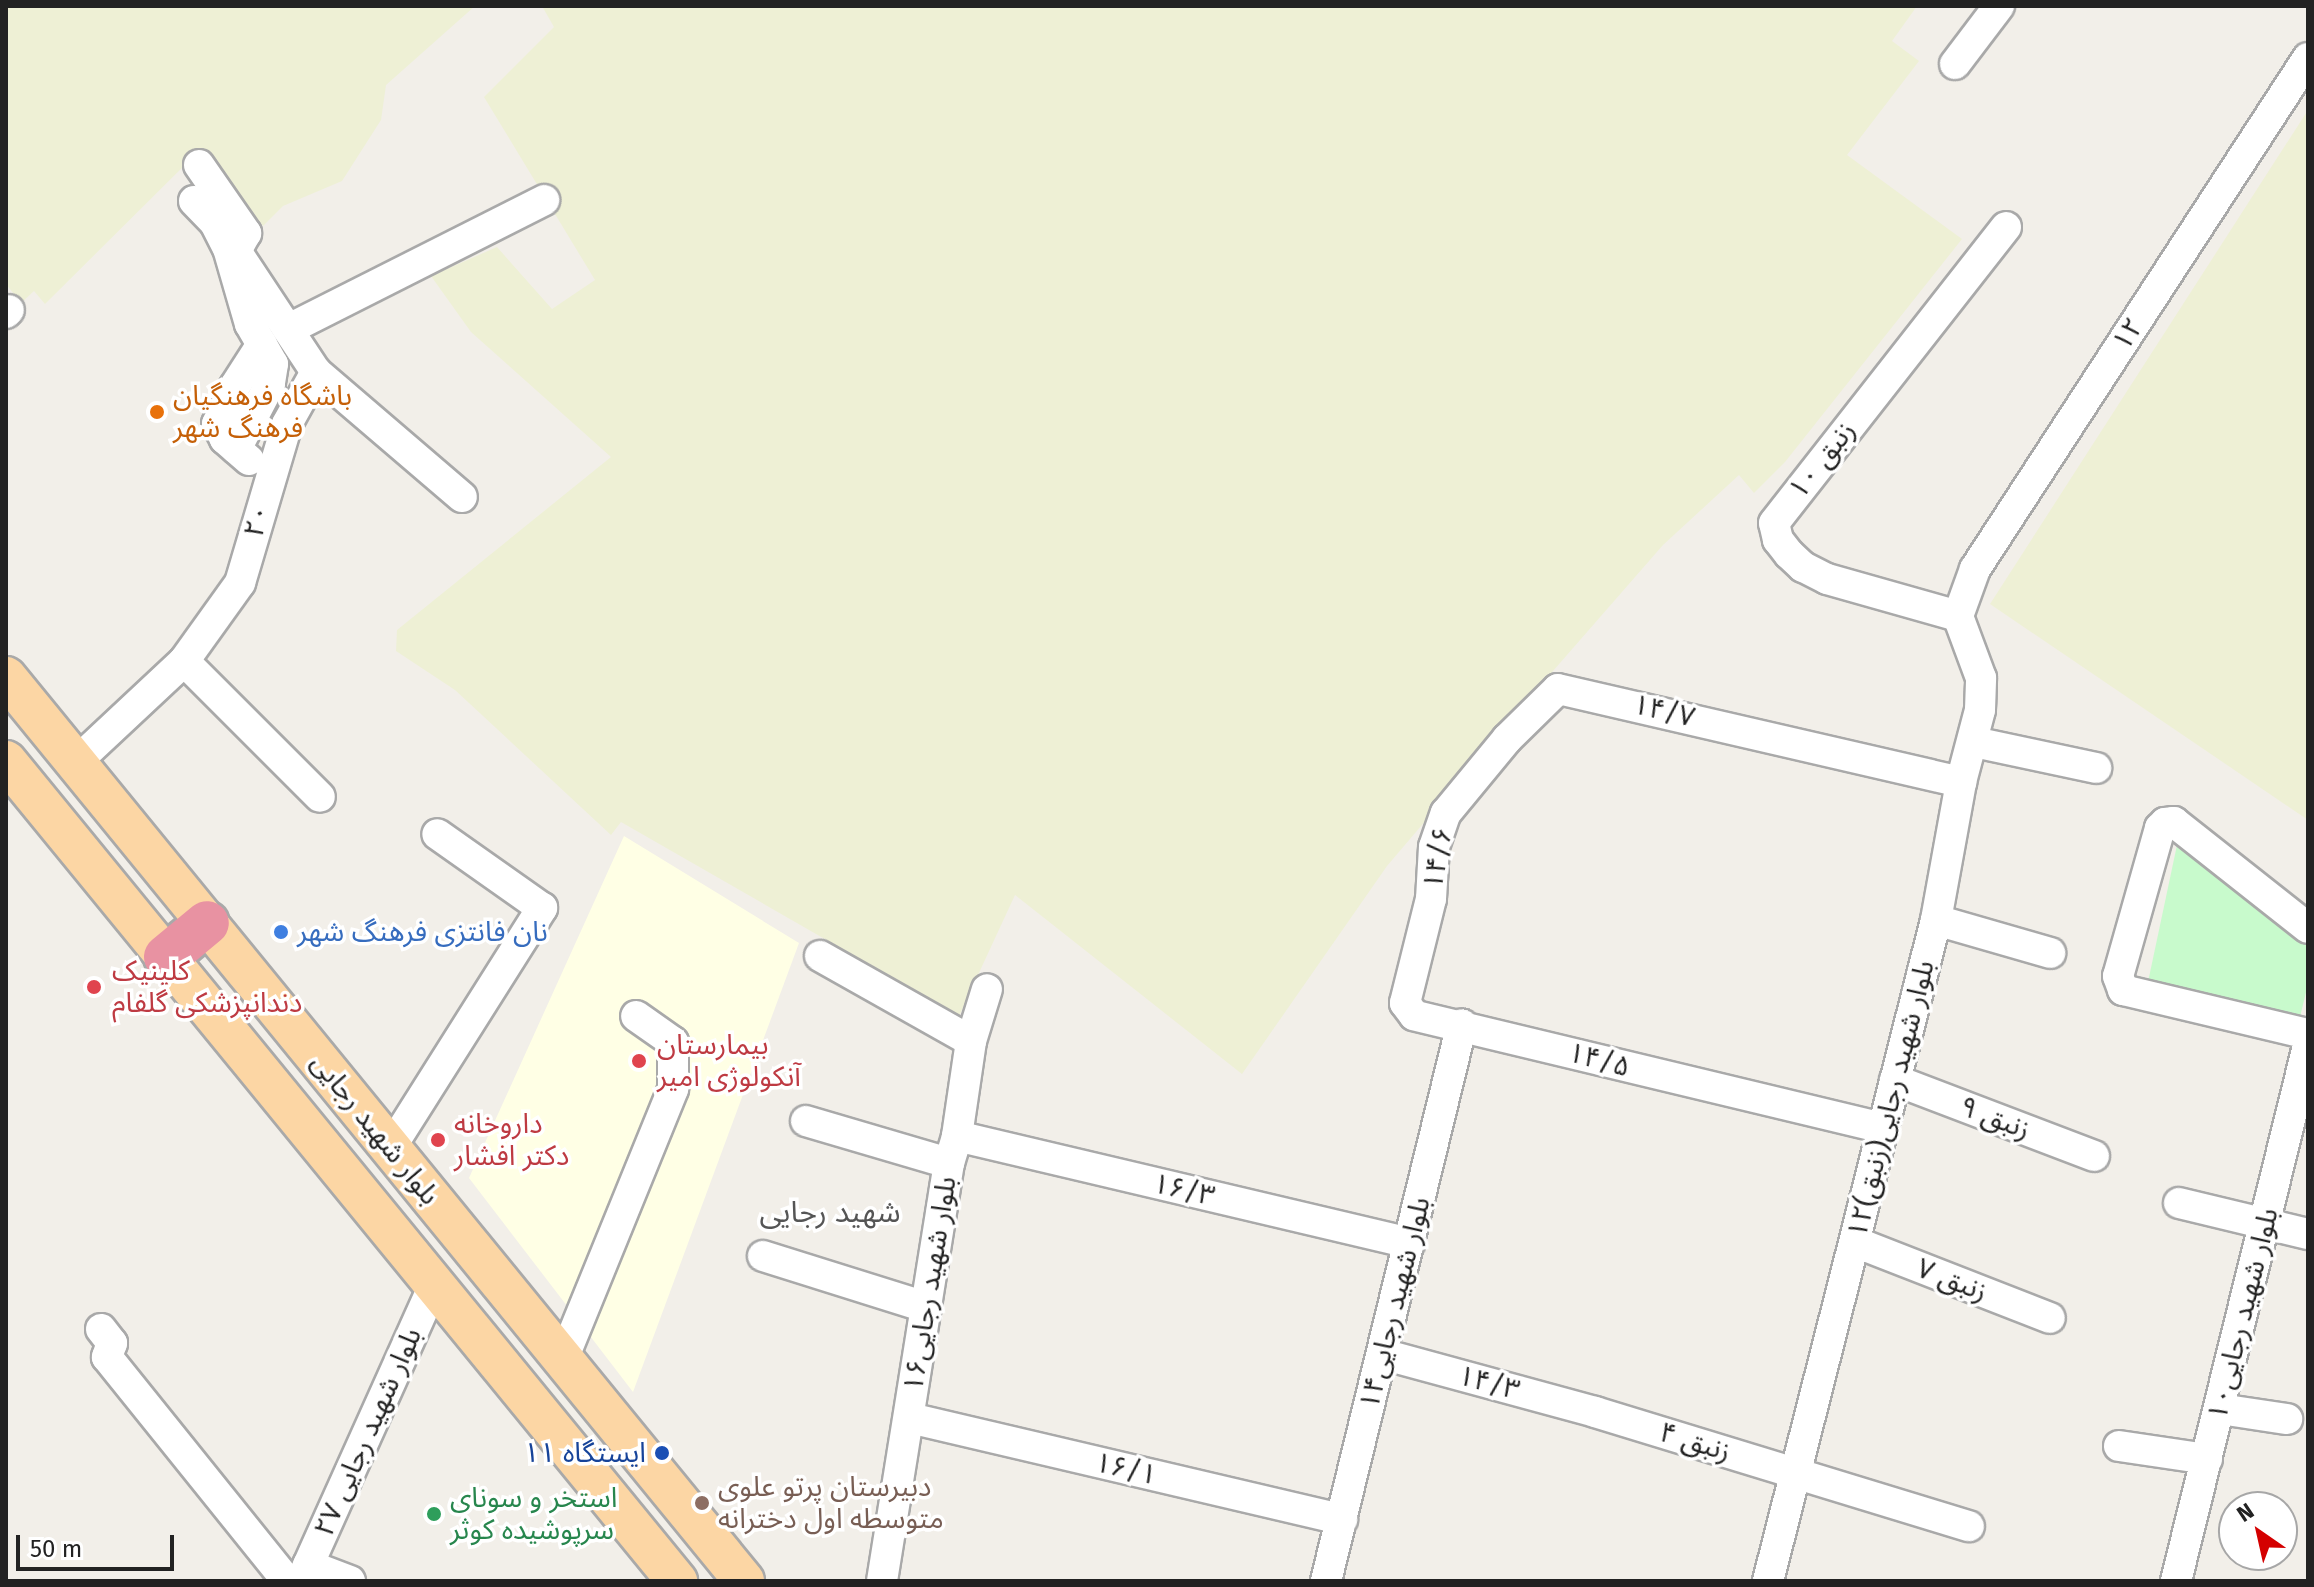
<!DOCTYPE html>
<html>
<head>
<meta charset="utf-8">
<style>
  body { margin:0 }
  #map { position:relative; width:2314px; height:1587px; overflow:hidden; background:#f2efe9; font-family:"Fira Sans","Noto Sans Arabic",sans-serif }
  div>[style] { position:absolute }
  .education>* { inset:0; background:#ffffe5 }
  .farmland>* { inset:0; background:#eef0d5 }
  .park>* { inset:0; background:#c8facc }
  .roads { filter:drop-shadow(2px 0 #a9a9a9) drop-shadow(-2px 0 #a9a9a9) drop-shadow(0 2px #a9a9a9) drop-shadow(0 -2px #a9a9a9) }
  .minor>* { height:30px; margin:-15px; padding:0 15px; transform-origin:15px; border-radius:15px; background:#fff }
  .major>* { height:40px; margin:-20px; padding:0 20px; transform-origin:20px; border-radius:20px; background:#fcd6a4 }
  .highway>* { height:44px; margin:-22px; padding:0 22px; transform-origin:22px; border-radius:22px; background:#e892a2 }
  .dots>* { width:22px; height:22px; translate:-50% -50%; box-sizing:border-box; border:4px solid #fff; border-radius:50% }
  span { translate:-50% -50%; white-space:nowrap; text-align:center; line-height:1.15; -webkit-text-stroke:7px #fff; paint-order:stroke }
  .street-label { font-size:28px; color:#222 }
  .food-label { font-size:28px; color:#c56008 }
  .left { translate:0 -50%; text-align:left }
  .shop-label { font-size:28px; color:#366cbe }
  .health-label { font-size:28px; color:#be3a42 }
  .transit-label { font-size:28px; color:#164399 }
  .right { translate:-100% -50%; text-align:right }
  .education-label { font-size:28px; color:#785e54 }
  .leisure-label { font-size:28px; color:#27864d }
  .neighbourhood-label { font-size:30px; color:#555 }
  .frame { position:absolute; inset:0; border:8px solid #222; pointer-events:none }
  .north { position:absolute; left:2218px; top:1491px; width:80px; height:80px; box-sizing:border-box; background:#fff; border:2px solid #a7a7a7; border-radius:50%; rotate:326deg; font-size:22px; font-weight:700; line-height:32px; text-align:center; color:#222 }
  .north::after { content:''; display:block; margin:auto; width:28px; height:36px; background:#d40000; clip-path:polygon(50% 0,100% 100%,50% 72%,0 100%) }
  .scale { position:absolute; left:16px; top:1535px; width:158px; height:36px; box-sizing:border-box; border:4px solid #222; border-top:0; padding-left:10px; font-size:24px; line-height:28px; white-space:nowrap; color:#222; -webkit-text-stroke:6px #fff; paint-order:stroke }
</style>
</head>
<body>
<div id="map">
  <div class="education">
    <i style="clip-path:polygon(624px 836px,799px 943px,633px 1392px,469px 1178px)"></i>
  </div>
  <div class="farmland">
    <i style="clip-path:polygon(6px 6px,475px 6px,386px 85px,381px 120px,342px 181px,283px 206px,263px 226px,202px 148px,45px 304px,34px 291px,21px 303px,6px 284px)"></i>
    <i style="clip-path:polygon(542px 6px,1917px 6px,1892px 41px,1919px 61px,1847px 155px,1962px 239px,1785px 462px,1754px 493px,1739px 475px,1663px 545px,1553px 671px,1387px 866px,1242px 1074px,1015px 895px,959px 1016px,621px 822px,611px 835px,455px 690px,396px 651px,397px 630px,611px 457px,471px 332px,431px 276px,497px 247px,552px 309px,595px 280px,484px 97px,554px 27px)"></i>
    <i style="clip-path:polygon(2308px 110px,2308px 820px,1990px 604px)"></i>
  </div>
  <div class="park">
    <i style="clip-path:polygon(2177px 845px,2308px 934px,2308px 984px,2300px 1017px,2148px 982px)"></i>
  </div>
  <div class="roads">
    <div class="minor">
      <i style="left:1955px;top:64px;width:73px;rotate:-52.8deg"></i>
      <i style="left:199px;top:165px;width:83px;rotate:55.3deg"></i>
      <i style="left:246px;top:233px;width:21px;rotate:119deg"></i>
      <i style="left:236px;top:251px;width:145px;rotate:56.5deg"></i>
      <i style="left:316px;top:372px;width:192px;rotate:40.6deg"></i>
      <i style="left:194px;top:201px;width:30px;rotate:46deg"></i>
      <i style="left:215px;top:223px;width:28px;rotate:63deg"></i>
      <i style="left:228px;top:248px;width:79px;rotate:73.9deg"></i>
      <i style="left:250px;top:324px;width:46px;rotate:60.1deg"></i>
      <i style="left:273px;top:364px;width:20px;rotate:99deg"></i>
      <i style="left:270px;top:384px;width:73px;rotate:117.6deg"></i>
      <i style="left:6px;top:313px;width:4px;rotate:-45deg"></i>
      <i style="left:289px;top:329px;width:286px;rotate:-26.8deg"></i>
      <i style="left:249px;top:460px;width:32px;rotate:-139deg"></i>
      <i style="left:225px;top:439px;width:17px;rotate:-118deg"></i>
      <i style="left:217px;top:424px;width:42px;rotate:-64.7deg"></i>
      <i style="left:235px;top:386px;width:50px;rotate:-57.3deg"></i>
      <i style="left:1958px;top:616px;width:50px;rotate:-70.1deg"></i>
      <i style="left:1975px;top:569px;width:610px;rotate:-56.91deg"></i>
      <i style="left:1958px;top:616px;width:136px;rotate:-164.2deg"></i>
      <i style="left:1827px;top:579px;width:27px;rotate:-153deg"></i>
      <i style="left:1803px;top:567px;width:19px;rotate:-137deg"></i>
      <i style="left:1789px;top:554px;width:18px;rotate:-128deg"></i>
      <i style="left:1778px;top:540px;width:17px;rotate:-103deg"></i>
      <i style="left:1774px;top:523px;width:376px;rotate:-51.9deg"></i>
      <i style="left:184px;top:661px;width:192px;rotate:45deg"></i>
      <i style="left:1974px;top:742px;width:125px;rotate:12deg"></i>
      <i style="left:75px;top:763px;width:149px;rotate:-43.1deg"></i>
      <i style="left:184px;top:661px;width:96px;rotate:-54.3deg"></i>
      <i style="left:240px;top:583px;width:166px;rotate:-73.5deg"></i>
      <i style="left:287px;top:424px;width:60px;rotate:-60.9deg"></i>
      <i style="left:1936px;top:920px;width:119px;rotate:16.1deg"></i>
      <i style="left:2308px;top:928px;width:171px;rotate:-141.7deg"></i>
      <i style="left:2174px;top:822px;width:9px;rotate:174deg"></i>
      <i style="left:2165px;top:823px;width:7px;rotate:135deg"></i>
      <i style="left:2160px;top:828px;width:154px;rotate:105.8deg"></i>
      <i style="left:2118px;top:976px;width:15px;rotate:70deg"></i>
      <i style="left:2123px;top:990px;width:190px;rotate:13.4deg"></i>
      <i style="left:820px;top:956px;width:173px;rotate:29.4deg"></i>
      <i style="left:1895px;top:1080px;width:213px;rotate:20.9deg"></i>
      <i style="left:806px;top:1121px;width:149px;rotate:16.4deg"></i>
      <i style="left:1883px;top:1128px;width:482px;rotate:-166.5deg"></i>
      <i style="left:1414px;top:1015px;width:15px;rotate:-127deg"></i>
      <i style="left:1405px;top:1003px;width:107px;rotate:-76deg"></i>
      <i style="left:1431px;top:899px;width:52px;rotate:-86.7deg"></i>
      <i style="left:1434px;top:847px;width:36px;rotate:-71deg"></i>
      <i style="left:1446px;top:813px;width:96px;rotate:-50.5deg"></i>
      <i style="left:1507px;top:739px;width:71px;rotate:-44.4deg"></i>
      <i style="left:1558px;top:689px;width:414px;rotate:13deg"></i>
      <i style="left:957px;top:1136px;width:465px;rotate:13.3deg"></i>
      <i style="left:391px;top:1147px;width:283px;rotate:-57.7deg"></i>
      <i style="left:542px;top:908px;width:128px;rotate:-144.8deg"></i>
      <i style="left:2179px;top:1203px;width:133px;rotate:13.5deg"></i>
      <i style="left:1855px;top:1242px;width:209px;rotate:21.3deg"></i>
      <i style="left:763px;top:1256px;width:171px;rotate:17.4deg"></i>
      <i style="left:101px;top:1329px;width:18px;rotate:52deg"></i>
      <i style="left:112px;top:1343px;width:15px;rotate:110deg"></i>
      <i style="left:107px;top:1357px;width:287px;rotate:51.2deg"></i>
      <i style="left:1382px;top:1354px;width:221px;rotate:15.2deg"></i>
      <i style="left:1595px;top:1412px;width:391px;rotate:17deg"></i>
      <i style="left:563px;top:1359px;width:292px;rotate:-67.8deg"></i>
      <i style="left:673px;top:1089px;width:47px;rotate:-90deg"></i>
      <i style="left:673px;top:1042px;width:45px;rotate:-144.9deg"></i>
      <i style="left:2220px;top:1409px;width:68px;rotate:8.5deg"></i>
      <i style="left:910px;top:1418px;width:444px;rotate:13.2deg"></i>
      <i style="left:2119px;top:1446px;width:89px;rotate:8.4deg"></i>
      <i style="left:308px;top:1565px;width:45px;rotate:20.9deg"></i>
      <i style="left:301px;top:1581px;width:327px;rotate:-65.8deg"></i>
      <i style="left:882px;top:1581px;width:423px;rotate:-80.9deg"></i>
      <i style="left:949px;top:1163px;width:28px;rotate:-73deg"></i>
      <i style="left:957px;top:1136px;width:96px;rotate:-81.6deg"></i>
      <i style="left:971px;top:1041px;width:54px;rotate:-72.9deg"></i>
      <i style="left:1326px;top:1581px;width:573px;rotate:-76.28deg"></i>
      <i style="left:1768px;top:1581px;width:682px;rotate:-75.74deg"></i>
      <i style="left:1936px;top:920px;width:140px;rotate:-79.7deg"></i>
      <i style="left:1961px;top:782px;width:74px;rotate:-75.2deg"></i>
      <i style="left:1980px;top:710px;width:32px;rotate:-88deg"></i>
      <i style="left:1981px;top:678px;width:66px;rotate:-110.4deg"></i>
      <i style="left:2176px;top:1581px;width:551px;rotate:-76.14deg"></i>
    </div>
    <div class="major">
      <i style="left:6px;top:677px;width:1167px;rotate:50.77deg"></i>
      <i style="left:6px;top:761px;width:1060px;rotate:50.71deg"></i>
    </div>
    <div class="highway">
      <i style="left:166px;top:957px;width:53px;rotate:-39.7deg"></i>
    </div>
  </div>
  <div class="dots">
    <i style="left:157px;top:412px;background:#e8710a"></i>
    <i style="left:281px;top:932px;background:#3f7fe0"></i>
    <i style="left:94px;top:987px;background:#e0444e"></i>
    <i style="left:639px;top:1061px;background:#e0444e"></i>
    <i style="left:438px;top:1140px;background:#e0444e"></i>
    <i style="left:662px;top:1453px;background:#1a4fb4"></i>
    <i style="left:702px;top:1503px;background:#8d6e63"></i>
    <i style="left:434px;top:1514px;background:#2e9e5b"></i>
  </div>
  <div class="street-label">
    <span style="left:2128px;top:334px;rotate:-57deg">۱۲</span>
    <span style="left:1822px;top:460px;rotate:-52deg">زنبق ۱۰</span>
    <span style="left:257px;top:521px;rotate:-75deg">۲۰</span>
    <span style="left:1664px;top:711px;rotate:13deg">۱۴/۷</span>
    <span style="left:1438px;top:858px;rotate:-80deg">۱۴/۶</span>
    <span style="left:1599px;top:1060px;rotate:15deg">۱۴/۵</span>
    <span style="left:1891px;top:1099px;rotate:-76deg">۱۲بلوار شهید رجایی(زنبق)</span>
    <span style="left:1995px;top:1118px;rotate:21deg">زنبق ۹</span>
    <span style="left:375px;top:1129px;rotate:51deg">بلوار شهید رجایی</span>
    <span style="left:1184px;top:1190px;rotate:13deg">۱۶/۳</span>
    <span style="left:1952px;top:1280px;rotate:21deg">زنبق ۷</span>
    <span style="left:930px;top:1284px;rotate:-81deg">بلوار شهید رجایی۱۶</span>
    <span style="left:1395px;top:1303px;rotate:-76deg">بلوار شهید رجایی۱۴</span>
    <span style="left:2243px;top:1314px;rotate:-76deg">بلوار شهید رجایی۱۰</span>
    <span style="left:1489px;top:1383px;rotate:15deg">۱۴/۳</span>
    <span style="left:368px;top:1432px;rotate:-66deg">۲۷ بلوار شهید رجایی</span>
    <span style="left:1695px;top:1442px;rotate:17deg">زنبق ۴</span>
    <span style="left:1126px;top:1469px;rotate:13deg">۱۶/۱</span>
  </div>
  <div class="food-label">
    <span class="left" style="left:173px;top:412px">باشگاه فرهنگیان<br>فرهنگ شهر</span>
  </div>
  <div class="shop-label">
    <span class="left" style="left:297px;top:932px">نان فانتزی فرهنگ شهر</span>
  </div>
  <div class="health-label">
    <span class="left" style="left:112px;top:987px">کلینیک<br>دندانپزشکی گلفام</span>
    <span class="left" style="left:657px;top:1061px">بیمارستان<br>آنکولوژی امیر</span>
    <span class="left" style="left:454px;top:1140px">داروخانه<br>دکتر افشار</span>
  </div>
  <div class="transit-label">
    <span class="right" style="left:646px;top:1453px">ایستگاه ۱۱</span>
  </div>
  <div class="education-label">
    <span class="left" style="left:718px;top:1503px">دبیرستان پرتو علوی<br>متوسطه اول دخترانه</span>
  </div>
  <div class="leisure-label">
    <span class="left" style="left:450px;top:1514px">استخر و سونای<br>سرپوشیده کوثر</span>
  </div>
  <div class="neighbourhood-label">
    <span style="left:830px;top:1212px">شهید رجایی</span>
  </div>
  <div class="frame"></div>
  <div class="north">N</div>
  <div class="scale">50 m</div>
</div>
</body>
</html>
